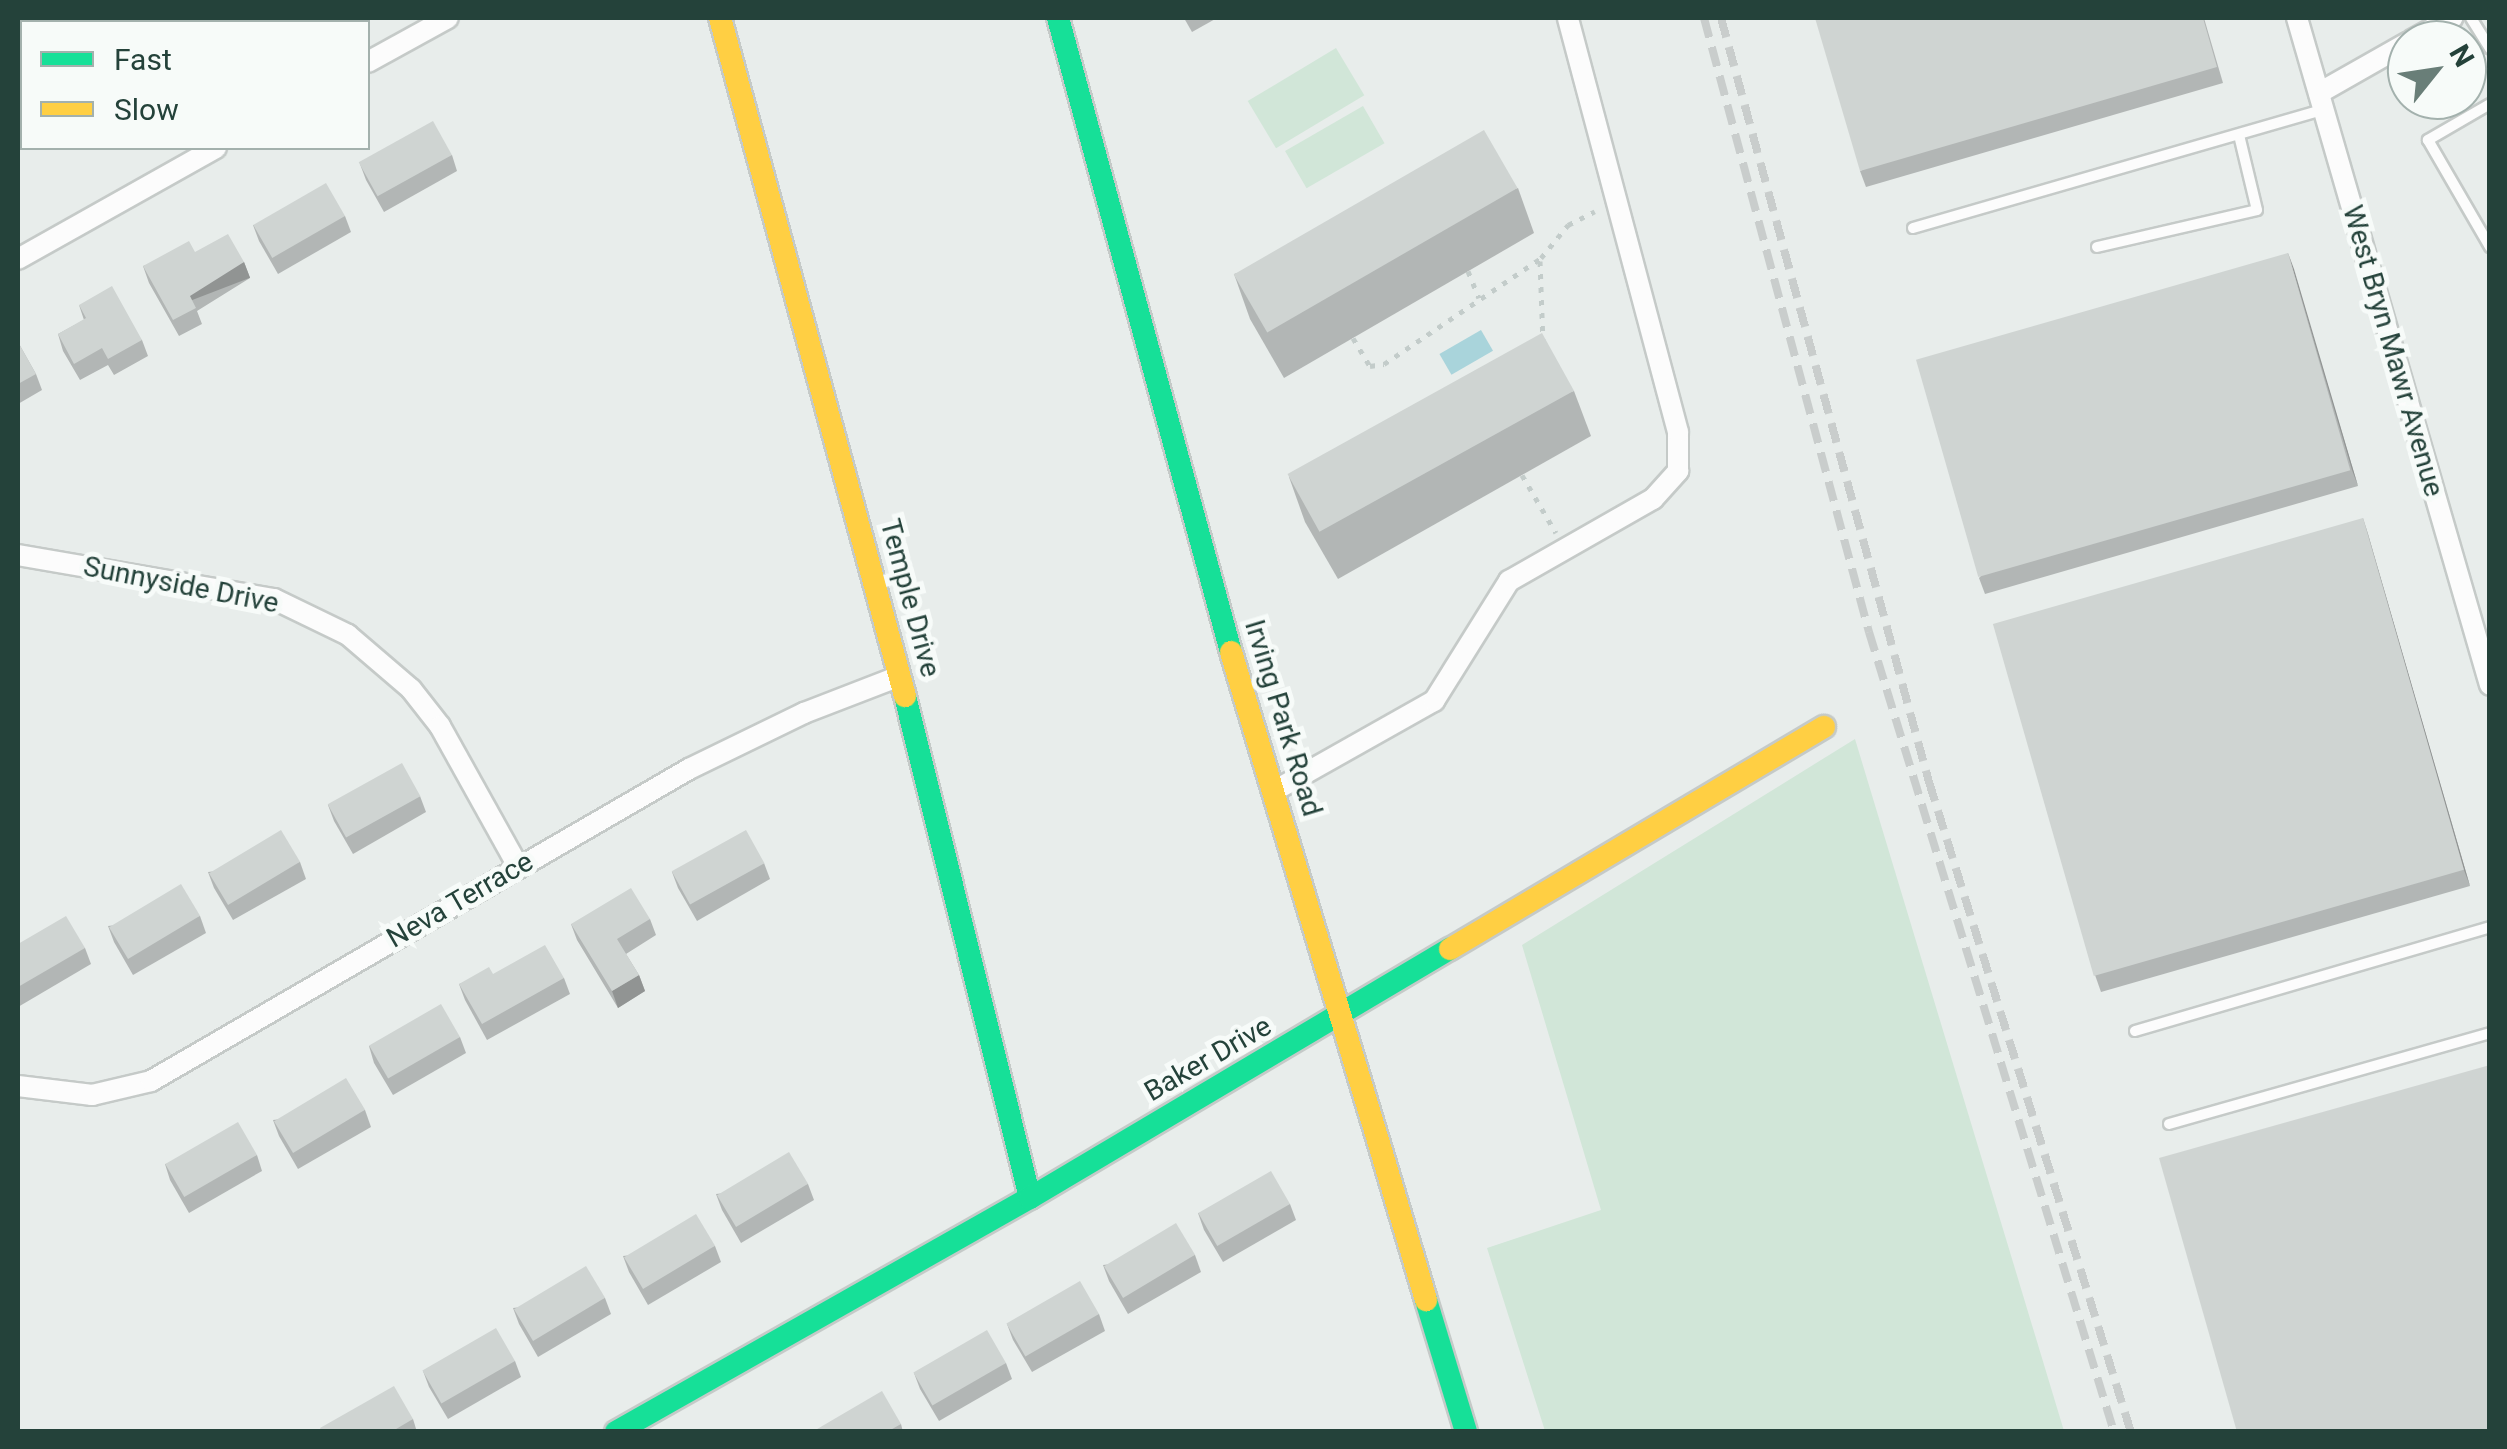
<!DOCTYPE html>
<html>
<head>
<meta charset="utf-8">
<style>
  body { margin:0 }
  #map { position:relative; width:2507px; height:1449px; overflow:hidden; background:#e8edeb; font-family:Roboto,sans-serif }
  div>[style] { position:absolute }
  .green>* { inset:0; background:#d1e6d8; transform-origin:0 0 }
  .water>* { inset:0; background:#a9d4db; transform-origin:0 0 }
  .path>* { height:5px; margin-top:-2.5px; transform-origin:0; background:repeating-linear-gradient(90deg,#c3ccca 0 5px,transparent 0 13px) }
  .roads { filter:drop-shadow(2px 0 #c5cac8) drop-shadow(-2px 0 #c5cac8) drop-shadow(0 2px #c5cac8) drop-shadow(0 -2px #c5cac8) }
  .lane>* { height:10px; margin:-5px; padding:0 5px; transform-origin:5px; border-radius:5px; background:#fcfcfc }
  .street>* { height:20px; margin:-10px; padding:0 10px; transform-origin:10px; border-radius:10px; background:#fcfcfc }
  .fast>* { height:22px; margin:-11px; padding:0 11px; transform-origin:11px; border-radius:11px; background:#16e098 }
  .slow>* { height:22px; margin:-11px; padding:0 11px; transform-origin:11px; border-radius:11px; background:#ffcf43 }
  .rail>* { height:8px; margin-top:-4px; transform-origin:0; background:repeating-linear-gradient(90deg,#c9cdcc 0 20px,transparent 0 30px) }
  .wall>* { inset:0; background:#b2b6b5; transform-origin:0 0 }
  .shaded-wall>* { inset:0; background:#919493; transform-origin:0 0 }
  .building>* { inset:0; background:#cfd4d2; transform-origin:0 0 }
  span { translate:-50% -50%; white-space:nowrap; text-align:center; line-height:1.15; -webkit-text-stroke:10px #f7fbf9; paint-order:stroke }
  .street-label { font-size:28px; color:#24423a }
  .frame { position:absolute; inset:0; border:20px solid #24423a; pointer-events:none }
  .legend { position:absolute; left:20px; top:20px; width:350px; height:130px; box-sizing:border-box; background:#f7fbf9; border:2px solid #a3b1ad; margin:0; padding:12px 18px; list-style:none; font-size:30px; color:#24423a }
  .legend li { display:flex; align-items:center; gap:20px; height:50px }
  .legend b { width:50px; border:2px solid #a3b1ad }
  .north { position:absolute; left:2387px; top:20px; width:100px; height:100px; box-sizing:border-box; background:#f7fbf9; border:2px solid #a3b1ad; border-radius:50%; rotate:60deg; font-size:28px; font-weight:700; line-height:40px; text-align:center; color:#24423a }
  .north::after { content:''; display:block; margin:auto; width:35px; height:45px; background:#697e78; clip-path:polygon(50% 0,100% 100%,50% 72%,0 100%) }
</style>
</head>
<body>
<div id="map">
  <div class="green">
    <i style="left:1336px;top:48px;width:55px;height:103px;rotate:59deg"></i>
    <i style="left:1363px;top:106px;width:43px;height:90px;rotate:60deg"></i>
    <i style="clip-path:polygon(1855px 739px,2064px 1431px,1545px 1431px,1487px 1248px,1601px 1210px,1522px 945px)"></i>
  </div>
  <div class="water">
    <i style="left:1481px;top:330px;width:24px;height:48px;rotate:60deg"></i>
  </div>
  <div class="path">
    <i style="left:1540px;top:261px;width:83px;rotate:87.9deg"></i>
    <i style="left:1468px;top:271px;width:29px;rotate:68deg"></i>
    <i style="left:1353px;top:338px;width:33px;rotate:59deg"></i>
    <i style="left:1370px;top:366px;width:14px;rotate:-8deg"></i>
    <i style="left:1384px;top:364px;width:189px;rotate:-34deg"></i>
    <i style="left:1541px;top:258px;width:43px;rotate:-50.7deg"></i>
    <i style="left:1568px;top:225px;width:30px;rotate:-27deg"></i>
    <i style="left:1522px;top:475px;width:67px;rotate:59.6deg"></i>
  </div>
  <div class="roads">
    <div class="lane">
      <i style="left:2471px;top:18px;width:36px;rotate:58deg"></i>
      <i style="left:2490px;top:104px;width:72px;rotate:149.9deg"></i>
      <i style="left:2428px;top:140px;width:124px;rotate:59.9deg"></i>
      <i style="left:1913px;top:228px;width:427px;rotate:-16.1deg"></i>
      <i style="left:2097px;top:247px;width:164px;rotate:-13deg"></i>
      <i style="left:2257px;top:210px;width:77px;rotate:-103.5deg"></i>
      <i style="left:2135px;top:1031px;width:370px;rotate:-16.3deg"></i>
      <i style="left:2169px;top:1124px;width:334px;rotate:-15.8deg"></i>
    </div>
    <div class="street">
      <i style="left:2297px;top:18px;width:694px;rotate:73.86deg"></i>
      <i style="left:2412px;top:40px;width:46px;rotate:-28.8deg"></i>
      <i style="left:368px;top:62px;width:91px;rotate:-28.8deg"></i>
      <i style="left:2319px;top:93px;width:101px;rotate:-29.6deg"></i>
      <i style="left:18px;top:259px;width:227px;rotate:-29.3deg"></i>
      <i style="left:18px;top:555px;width:260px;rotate:9.8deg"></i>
      <i style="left:274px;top:599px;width:82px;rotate:25.9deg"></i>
      <i style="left:348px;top:635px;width:83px;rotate:40.6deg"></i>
      <i style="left:411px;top:689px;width:47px;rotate:51.9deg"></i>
      <i style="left:440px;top:726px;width:160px;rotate:60.9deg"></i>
      <i style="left:1274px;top:791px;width:184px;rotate:-29.4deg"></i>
      <i style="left:1434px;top:701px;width:142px;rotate:-58deg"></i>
      <i style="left:1509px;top:581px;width:166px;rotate:-29.7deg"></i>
      <i style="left:1653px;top:499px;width:38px;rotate:-48deg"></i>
      <i style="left:1678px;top:471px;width:39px;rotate:-90deg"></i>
      <i style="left:1678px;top:432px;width:428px;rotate:-104.9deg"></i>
      <i style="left:18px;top:1086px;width:75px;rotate:6.9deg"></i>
      <i style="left:92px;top:1095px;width:61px;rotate:-13.3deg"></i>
      <i style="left:151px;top:1081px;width:622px;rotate:-30.11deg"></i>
      <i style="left:689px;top:769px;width:128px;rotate:-26deg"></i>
      <i style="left:804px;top:713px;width:103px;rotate:-21.1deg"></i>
    </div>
    <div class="fast">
      <i style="left:1058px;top:18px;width:657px;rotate:74.74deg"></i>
      <i style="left:905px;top:696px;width:517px;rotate:76.02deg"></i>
      <i style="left:1426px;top:1300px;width:138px;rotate:73.1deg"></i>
      <i style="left:616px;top:1432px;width:476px;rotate:-29.5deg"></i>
      <i style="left:1030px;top:1198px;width:488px;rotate:-30.7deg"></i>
    </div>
    <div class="slow">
      <i style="left:720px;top:18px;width:703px;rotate:74.74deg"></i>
      <i style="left:1231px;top:652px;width:677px;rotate:73.25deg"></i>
      <i style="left:1450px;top:949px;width:435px;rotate:-30.7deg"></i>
    </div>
  </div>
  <div class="rail">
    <i style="left:1704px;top:18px;width:636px;rotate:74.96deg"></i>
    <i style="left:1869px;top:632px;width:837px;rotate:72.97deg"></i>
    <i style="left:1721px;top:18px;width:792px;rotate:74.77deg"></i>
    <i style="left:1929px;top:782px;width:681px;rotate:72.74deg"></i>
  </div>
  <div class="wall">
    <i style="left:121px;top:18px;width:89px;height:5px"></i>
    <i style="clip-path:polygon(1184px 18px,1217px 18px,1192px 32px)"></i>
    <i style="clip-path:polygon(2204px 18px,2223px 83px,1866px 187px,1860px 171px)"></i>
    <i style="clip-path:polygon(452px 155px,457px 171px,384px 212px,366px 180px,360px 164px)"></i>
    <i style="clip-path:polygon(1518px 188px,1534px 233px,1284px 378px,1250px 319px,1234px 274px)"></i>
    <i style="clip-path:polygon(345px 216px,351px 232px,278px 274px,259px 241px,253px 225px)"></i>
    <i style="clip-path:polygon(195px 252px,244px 262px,250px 278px,197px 311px,202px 324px,179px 336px,149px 283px,143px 266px)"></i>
    <i style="clip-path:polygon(2288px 253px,2358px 486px,1985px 594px,1979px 578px)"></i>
    <i style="clip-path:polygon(79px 305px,142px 340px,148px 356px,114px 375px,108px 365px,80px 380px,63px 351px,58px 334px,84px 320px)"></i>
    <i style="clip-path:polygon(18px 342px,36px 374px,42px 390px,18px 404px)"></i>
    <i style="clip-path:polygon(1574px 391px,1591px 436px,1338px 579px,1305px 522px,1289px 477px)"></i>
    <i style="clip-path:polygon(2363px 518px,2470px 886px,2101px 992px,2095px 975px)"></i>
    <i style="clip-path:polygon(420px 796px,426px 812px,353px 854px,334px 821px,328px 805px)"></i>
    <i style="clip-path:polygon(300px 862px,306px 879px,233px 920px,214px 888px,208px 872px)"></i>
    <i style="clip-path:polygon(764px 863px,770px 879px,697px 921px,678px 888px,672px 872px)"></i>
    <i style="clip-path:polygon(200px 916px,206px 933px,133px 975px,114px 942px,108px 926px)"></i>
    <i style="clip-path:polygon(650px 919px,656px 935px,626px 954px,639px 975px,645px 991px,618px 1008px,577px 940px,571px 924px)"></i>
    <i style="clip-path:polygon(18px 944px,85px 948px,91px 964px,18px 1007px)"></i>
    <i style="clip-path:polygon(493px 974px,564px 978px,570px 994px,487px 1040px,465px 1000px,459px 984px)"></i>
    <i style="clip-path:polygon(460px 1037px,466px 1053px,393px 1095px,374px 1063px,369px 1046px)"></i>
    <i style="clip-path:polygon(365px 1110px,371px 1127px,298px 1169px,279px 1136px,273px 1120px)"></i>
    <i style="clip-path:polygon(257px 1155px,262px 1171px,189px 1213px,170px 1180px,165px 1164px)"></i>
    <i style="clip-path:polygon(808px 1184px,814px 1200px,741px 1243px,722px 1210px,716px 1194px)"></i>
    <i style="clip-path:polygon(1290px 1204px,1296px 1220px,1223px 1262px,1204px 1230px,1198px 1213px)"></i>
    <i style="clip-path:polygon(715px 1246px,721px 1262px,648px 1305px,629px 1272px,623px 1256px)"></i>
    <i style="clip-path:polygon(1195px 1255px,1201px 1272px,1128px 1314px,1109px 1281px,1103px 1265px)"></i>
    <i style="clip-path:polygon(605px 1298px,611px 1314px,538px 1357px,519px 1324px,513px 1308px)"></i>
    <i style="clip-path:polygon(1099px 1314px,1105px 1331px,1032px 1372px,1013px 1340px,1007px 1324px)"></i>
    <i style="clip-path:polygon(515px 1361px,521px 1377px,448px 1419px,429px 1387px,423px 1371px)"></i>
    <i style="clip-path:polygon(1006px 1363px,1012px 1379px,939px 1421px,920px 1389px,914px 1373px)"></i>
    <i style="clip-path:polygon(413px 1419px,417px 1432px,322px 1432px)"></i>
    <i style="clip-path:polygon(901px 1424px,903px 1432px,812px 1432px)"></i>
  </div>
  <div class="shaded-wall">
    <i style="clip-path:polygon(22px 77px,22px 97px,20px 99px,18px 92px,18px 80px)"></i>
    <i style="clip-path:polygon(2288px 253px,2294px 269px,2358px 486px,2352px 470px)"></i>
    <i style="left:244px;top:262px;width:17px;height:64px;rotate:69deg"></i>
    <i style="clip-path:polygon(2363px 518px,2368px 534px,2470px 886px,2464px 870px)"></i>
    <i style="clip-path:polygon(639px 975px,645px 991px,618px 1008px,612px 991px)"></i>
  </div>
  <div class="building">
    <i style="clip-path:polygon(18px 18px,26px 18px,29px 22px,22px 22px,22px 77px,18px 80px)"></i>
    <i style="clip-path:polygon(44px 18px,92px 18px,95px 22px,35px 22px)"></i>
    <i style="clip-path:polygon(124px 18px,154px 18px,146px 22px,127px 22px)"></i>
    <i style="clip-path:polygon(1815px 18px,2203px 18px,2217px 67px,1860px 171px)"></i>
    <i style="left:433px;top:121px;width:39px;height:85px;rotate:61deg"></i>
    <i style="left:1484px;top:130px;width:67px;height:289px;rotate:60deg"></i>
    <i style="left:326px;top:183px;width:38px;height:84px;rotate:60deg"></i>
    <i style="clip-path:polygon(228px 234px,244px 262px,190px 296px,196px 308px,173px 320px,143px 266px,189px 241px,195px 252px)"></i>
    <i style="left:2288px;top:253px;width:226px;height:387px;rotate:74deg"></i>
    <i style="clip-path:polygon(112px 286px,142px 340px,108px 359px,102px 348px,74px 364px,58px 334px,86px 318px,79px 305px)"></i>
    <i style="left:1542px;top:333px;width:66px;height:291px;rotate:61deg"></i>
    <i style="clip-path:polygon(18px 342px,36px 374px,18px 384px)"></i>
    <i style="left:2363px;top:518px;width:366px;height:385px;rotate:74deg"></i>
    <i style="left:402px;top:763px;width:38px;height:85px;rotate:61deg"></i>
    <i style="left:281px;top:830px;width:37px;height:84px;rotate:59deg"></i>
    <i style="left:746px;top:830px;width:38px;height:85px;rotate:61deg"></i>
    <i style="left:181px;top:884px;width:37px;height:84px;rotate:59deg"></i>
    <i style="clip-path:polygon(631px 888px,650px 919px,617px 939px,639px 975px,612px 991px,571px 924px)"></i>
    <i style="clip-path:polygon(66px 916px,85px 948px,18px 987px,18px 944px)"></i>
    <i style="clip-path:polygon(545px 945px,564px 978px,482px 1024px,459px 984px,489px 967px,493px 974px)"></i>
    <i style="left:441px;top:1004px;width:38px;height:83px;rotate:60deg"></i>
    <i style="clip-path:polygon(2490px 1065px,2490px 1432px,2237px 1432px,2159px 1158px)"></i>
    <i style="left:346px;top:1078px;width:37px;height:84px;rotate:59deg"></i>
    <i style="left:238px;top:1122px;width:38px;height:84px;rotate:60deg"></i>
    <i style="left:789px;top:1152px;width:37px;height:84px;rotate:59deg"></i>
    <i style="left:1271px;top:1171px;width:38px;height:84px;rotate:60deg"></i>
    <i style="left:696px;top:1214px;width:37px;height:84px;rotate:59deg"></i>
    <i style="left:1176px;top:1223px;width:37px;height:84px;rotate:59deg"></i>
    <i style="left:586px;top:1266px;width:37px;height:84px;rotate:59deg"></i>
    <i style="left:1080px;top:1281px;width:38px;height:85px;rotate:60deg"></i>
    <i style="left:496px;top:1328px;width:38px;height:85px;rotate:60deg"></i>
    <i style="left:987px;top:1330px;width:38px;height:85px;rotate:60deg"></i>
    <i style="clip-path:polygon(394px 1386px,413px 1419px,391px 1432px,322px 1432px,320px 1428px)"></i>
    <i style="clip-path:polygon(882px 1391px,901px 1424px,887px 1432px,812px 1432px)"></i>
  </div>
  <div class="street-label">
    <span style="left:2393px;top:351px;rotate:74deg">West Bryn Mawr Avenue</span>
    <span style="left:181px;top:585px;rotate:11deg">Sunnyside Drive</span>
    <span style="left:910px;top:598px;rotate:75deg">Temple Drive</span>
    <span style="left:1283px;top:718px;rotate:73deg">Irving Park Road</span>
    <span style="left:460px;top:900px;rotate:-30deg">Neva Terrace</span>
    <span style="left:1208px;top:1059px;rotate:-30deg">Baker Drive</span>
  </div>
  <div class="frame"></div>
  <ul class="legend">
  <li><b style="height:12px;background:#16e098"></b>Fast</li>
  <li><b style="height:12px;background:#ffcf43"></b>Slow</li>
  </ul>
  <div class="north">N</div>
</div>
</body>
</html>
